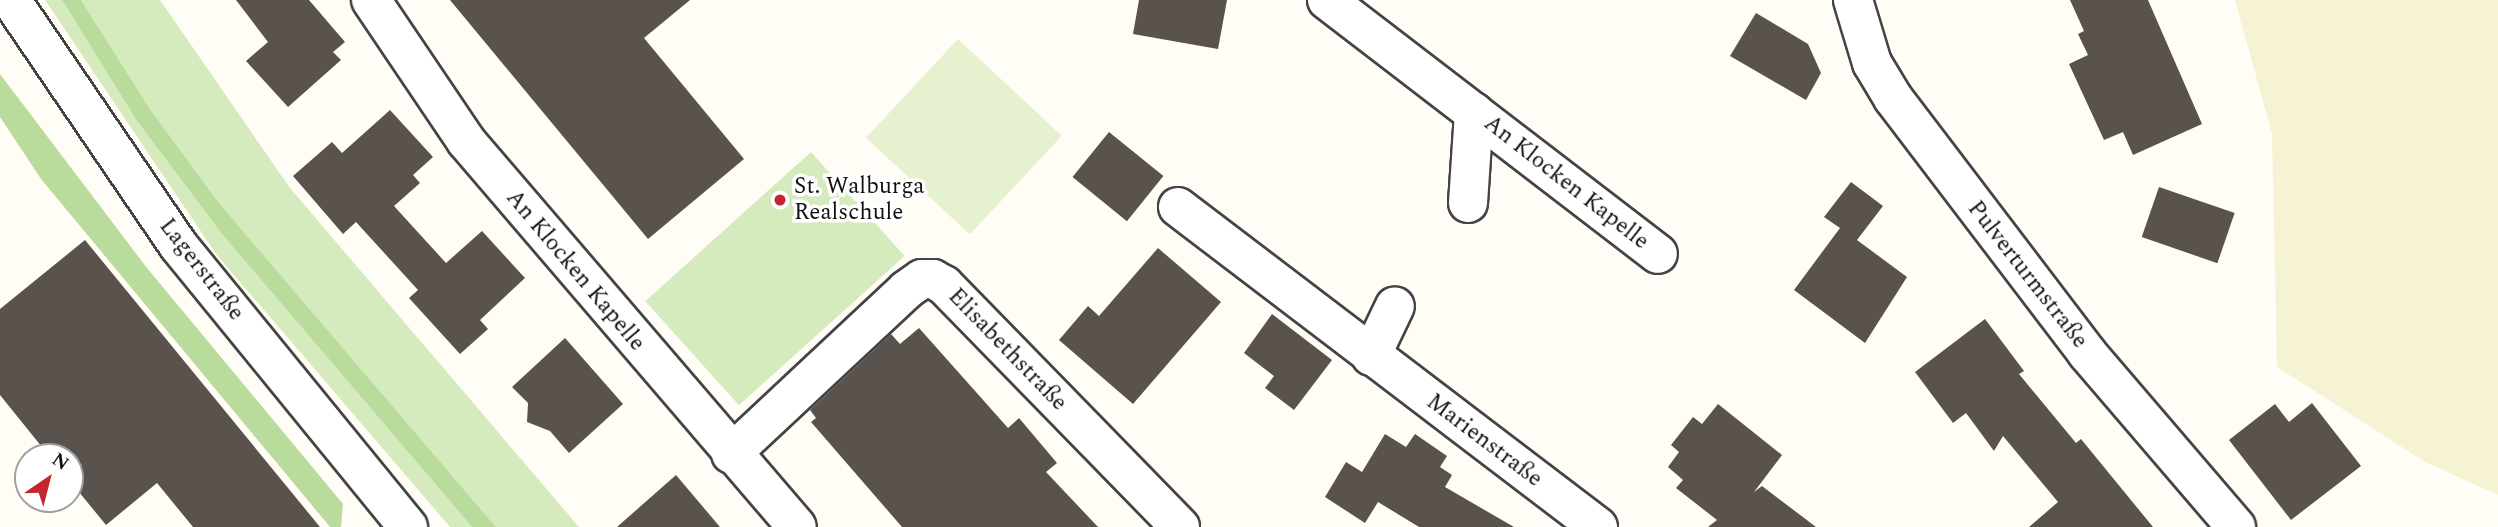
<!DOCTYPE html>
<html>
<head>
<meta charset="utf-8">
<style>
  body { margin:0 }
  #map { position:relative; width:2498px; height:527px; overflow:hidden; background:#fffdf5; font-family:Spectral,serif }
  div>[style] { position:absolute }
  .farmland>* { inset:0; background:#f6f3d4 }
  .green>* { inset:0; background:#d5ebbd; transform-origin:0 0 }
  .forest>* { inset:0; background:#b9dc9c }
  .pitch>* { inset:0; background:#e6f2cf; transform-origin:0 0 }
  .building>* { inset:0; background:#5a524d; transform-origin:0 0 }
  .roads { filter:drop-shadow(2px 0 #444) drop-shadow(-2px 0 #444) drop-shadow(0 2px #444) drop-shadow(0 -2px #444) }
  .street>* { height:38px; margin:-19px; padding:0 19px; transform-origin:19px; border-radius:19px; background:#fff }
  .dots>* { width:19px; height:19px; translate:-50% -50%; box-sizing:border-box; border:4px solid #fff; border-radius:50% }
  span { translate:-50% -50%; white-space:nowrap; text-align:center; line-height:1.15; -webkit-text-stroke:7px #fff; paint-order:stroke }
  .street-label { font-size:23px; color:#111 }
  .poi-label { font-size:23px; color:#111 }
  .left { translate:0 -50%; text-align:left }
  .north { position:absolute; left:14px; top:443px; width:70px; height:70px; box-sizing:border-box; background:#fff; border:2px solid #a0a0a0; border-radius:50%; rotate:35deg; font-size:19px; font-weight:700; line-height:28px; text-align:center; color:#111 }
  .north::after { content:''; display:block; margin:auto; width:24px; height:32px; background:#c4262e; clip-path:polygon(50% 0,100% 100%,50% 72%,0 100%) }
</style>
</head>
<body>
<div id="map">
  <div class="farmland">
    <i style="clip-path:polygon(2235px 0,2498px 0,2498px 495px,2425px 462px,2277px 367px,2272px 134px)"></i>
  </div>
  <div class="green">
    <i style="clip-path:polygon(45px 0,62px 0,137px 121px,222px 234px,472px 527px,450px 527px,216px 254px)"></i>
    <i style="clip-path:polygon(81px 0,160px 0,290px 188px,579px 527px,496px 527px,219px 203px,150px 109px)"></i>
    <i style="left:811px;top:152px;width:140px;height:223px;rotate:48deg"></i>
  </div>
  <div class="forest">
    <i style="clip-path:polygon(62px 0,81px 0,150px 109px,219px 203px,496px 527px,472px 527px,222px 234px,137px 121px)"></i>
    <i style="clip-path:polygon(0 74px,147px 268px,343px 504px,341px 527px,330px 527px,41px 179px,0 117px)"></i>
  </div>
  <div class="pitch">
    <i style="left:958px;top:39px;width:142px;height:135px;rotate:43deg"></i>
  </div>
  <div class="building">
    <i style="clip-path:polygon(236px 0,309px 0,345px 42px,333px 52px,341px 60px,288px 107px,246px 61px,268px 42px)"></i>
    <i style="clip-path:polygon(450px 0,690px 0,644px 38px,744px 159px,648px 239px)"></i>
    <i style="clip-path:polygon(1139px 0,1227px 0,1218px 49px,1133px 34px)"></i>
    <i style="clip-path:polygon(2070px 0,2148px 0,2202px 124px,2133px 155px,2123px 132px,2104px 140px,2069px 64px,2088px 55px,2078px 34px,2084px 31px)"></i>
    <i style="clip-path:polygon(1756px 13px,1808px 44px,1821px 73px,1806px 100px,1730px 56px)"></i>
    <i style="clip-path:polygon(390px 110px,433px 157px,413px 175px,420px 183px,394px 206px,446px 263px,482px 231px,525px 278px,480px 320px,488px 329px,460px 354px,409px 298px,418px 290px,356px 222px,343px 234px,293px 176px,332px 142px,342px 153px)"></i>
    <i style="left:1109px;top:132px;width:70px;height:58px;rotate:39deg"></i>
    <i style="clip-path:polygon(1851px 182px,1883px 206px,1857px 240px,1907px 277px,1865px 343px,1794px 290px,1840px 228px,1824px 217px)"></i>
    <i style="left:2159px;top:187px;width:80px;height:53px;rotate:19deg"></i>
    <i style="clip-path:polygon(85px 240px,320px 527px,193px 527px,157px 483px,106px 525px,70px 481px,70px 457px,50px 457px,0 395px,0 309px)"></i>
    <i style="clip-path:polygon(1158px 248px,1221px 302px,1133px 404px,1059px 340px,1088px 306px,1099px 316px)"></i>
    <i style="clip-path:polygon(1272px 314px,1332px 360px,1294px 410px,1265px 388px,1274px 376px,1244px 353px)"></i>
    <i style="clip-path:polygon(1985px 319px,2024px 371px,2019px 374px,2076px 443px,2081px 439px,2153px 527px,2029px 527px,2058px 502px,2003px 436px,1994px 451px,1966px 413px,1953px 423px,1915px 372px)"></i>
    <i style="clip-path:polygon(919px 328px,1008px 428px,1019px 418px,1057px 463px,1046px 472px,1098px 527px,902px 527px,811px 422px,816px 418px,810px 410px,891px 334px,900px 344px)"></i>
    <i style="clip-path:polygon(565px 338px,623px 404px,569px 453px,550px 431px,527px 422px,528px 403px,512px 387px)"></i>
    <i style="clip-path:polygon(2312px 403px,2361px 466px,2291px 520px,2229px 440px,2275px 404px,2289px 422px)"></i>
    <i style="clip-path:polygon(1718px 404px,1782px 455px,1754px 492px,1762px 486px,1816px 527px,1708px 527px,1717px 520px,1676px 488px,1683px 480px,1668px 467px,1679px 452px,1671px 445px,1693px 417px,1702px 424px)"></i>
    <i style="clip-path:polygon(1385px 434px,1406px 447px,1415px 434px,1447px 456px,1440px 467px,1452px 475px,1445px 487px,1514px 527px,1419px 527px,1378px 502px,1365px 523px,1325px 497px,1346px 462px,1362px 472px)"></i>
    <i style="clip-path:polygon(676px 475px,720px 527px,617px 527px)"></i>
  </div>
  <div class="roads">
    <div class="street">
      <i style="left:11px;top:0;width:297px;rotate:55.7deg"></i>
      <i style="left:178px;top:245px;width:364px;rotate:50.8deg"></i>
      <i style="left:371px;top:0;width:170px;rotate:56deg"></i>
      <i style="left:466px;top:141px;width:508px;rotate:49.39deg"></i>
      <i style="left:1327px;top:0;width:417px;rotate:37.5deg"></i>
      <i style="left:1853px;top:0;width:66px;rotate:73.2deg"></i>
      <i style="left:1872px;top:63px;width:41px;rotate:59deg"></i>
      <i style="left:1893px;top:98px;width:320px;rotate:52.7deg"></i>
      <i style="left:2087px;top:353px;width:229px;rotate:49.4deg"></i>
      <i style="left:1468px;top:203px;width:91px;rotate:-86.2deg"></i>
      <i style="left:1178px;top:207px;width:528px;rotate:37.3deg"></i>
      <i style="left:1371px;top:356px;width:55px;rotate:-64.4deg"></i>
      <i style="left:731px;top:454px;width:240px;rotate:-43.1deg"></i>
      <i style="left:906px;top:290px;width:19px;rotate:-35deg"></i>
      <i style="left:922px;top:279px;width:11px"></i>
      <i style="left:933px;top:279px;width:13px;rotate:29deg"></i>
      <i style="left:944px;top:285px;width:338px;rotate:45.7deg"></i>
    </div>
  </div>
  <div class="dots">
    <i style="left:780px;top:200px;background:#c4262e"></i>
  </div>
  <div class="street-label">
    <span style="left:1566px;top:183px;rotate:38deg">An Klocken Kapelle</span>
    <span style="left:201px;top:270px;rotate:52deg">Lagerstraße</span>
    <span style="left:575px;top:271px;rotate:50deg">An Klocken Kapelle</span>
    <span style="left:2027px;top:275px;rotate:52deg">Pulverturmstraße</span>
    <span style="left:1007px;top:350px;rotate:46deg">Elisabethstraße</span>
    <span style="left:1484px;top:441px;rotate:37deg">Marienstraße</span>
  </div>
  <div class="poi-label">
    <span class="left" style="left:794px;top:200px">St. Walburga<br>Realschule</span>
  </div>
  <div class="north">N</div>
</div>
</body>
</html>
